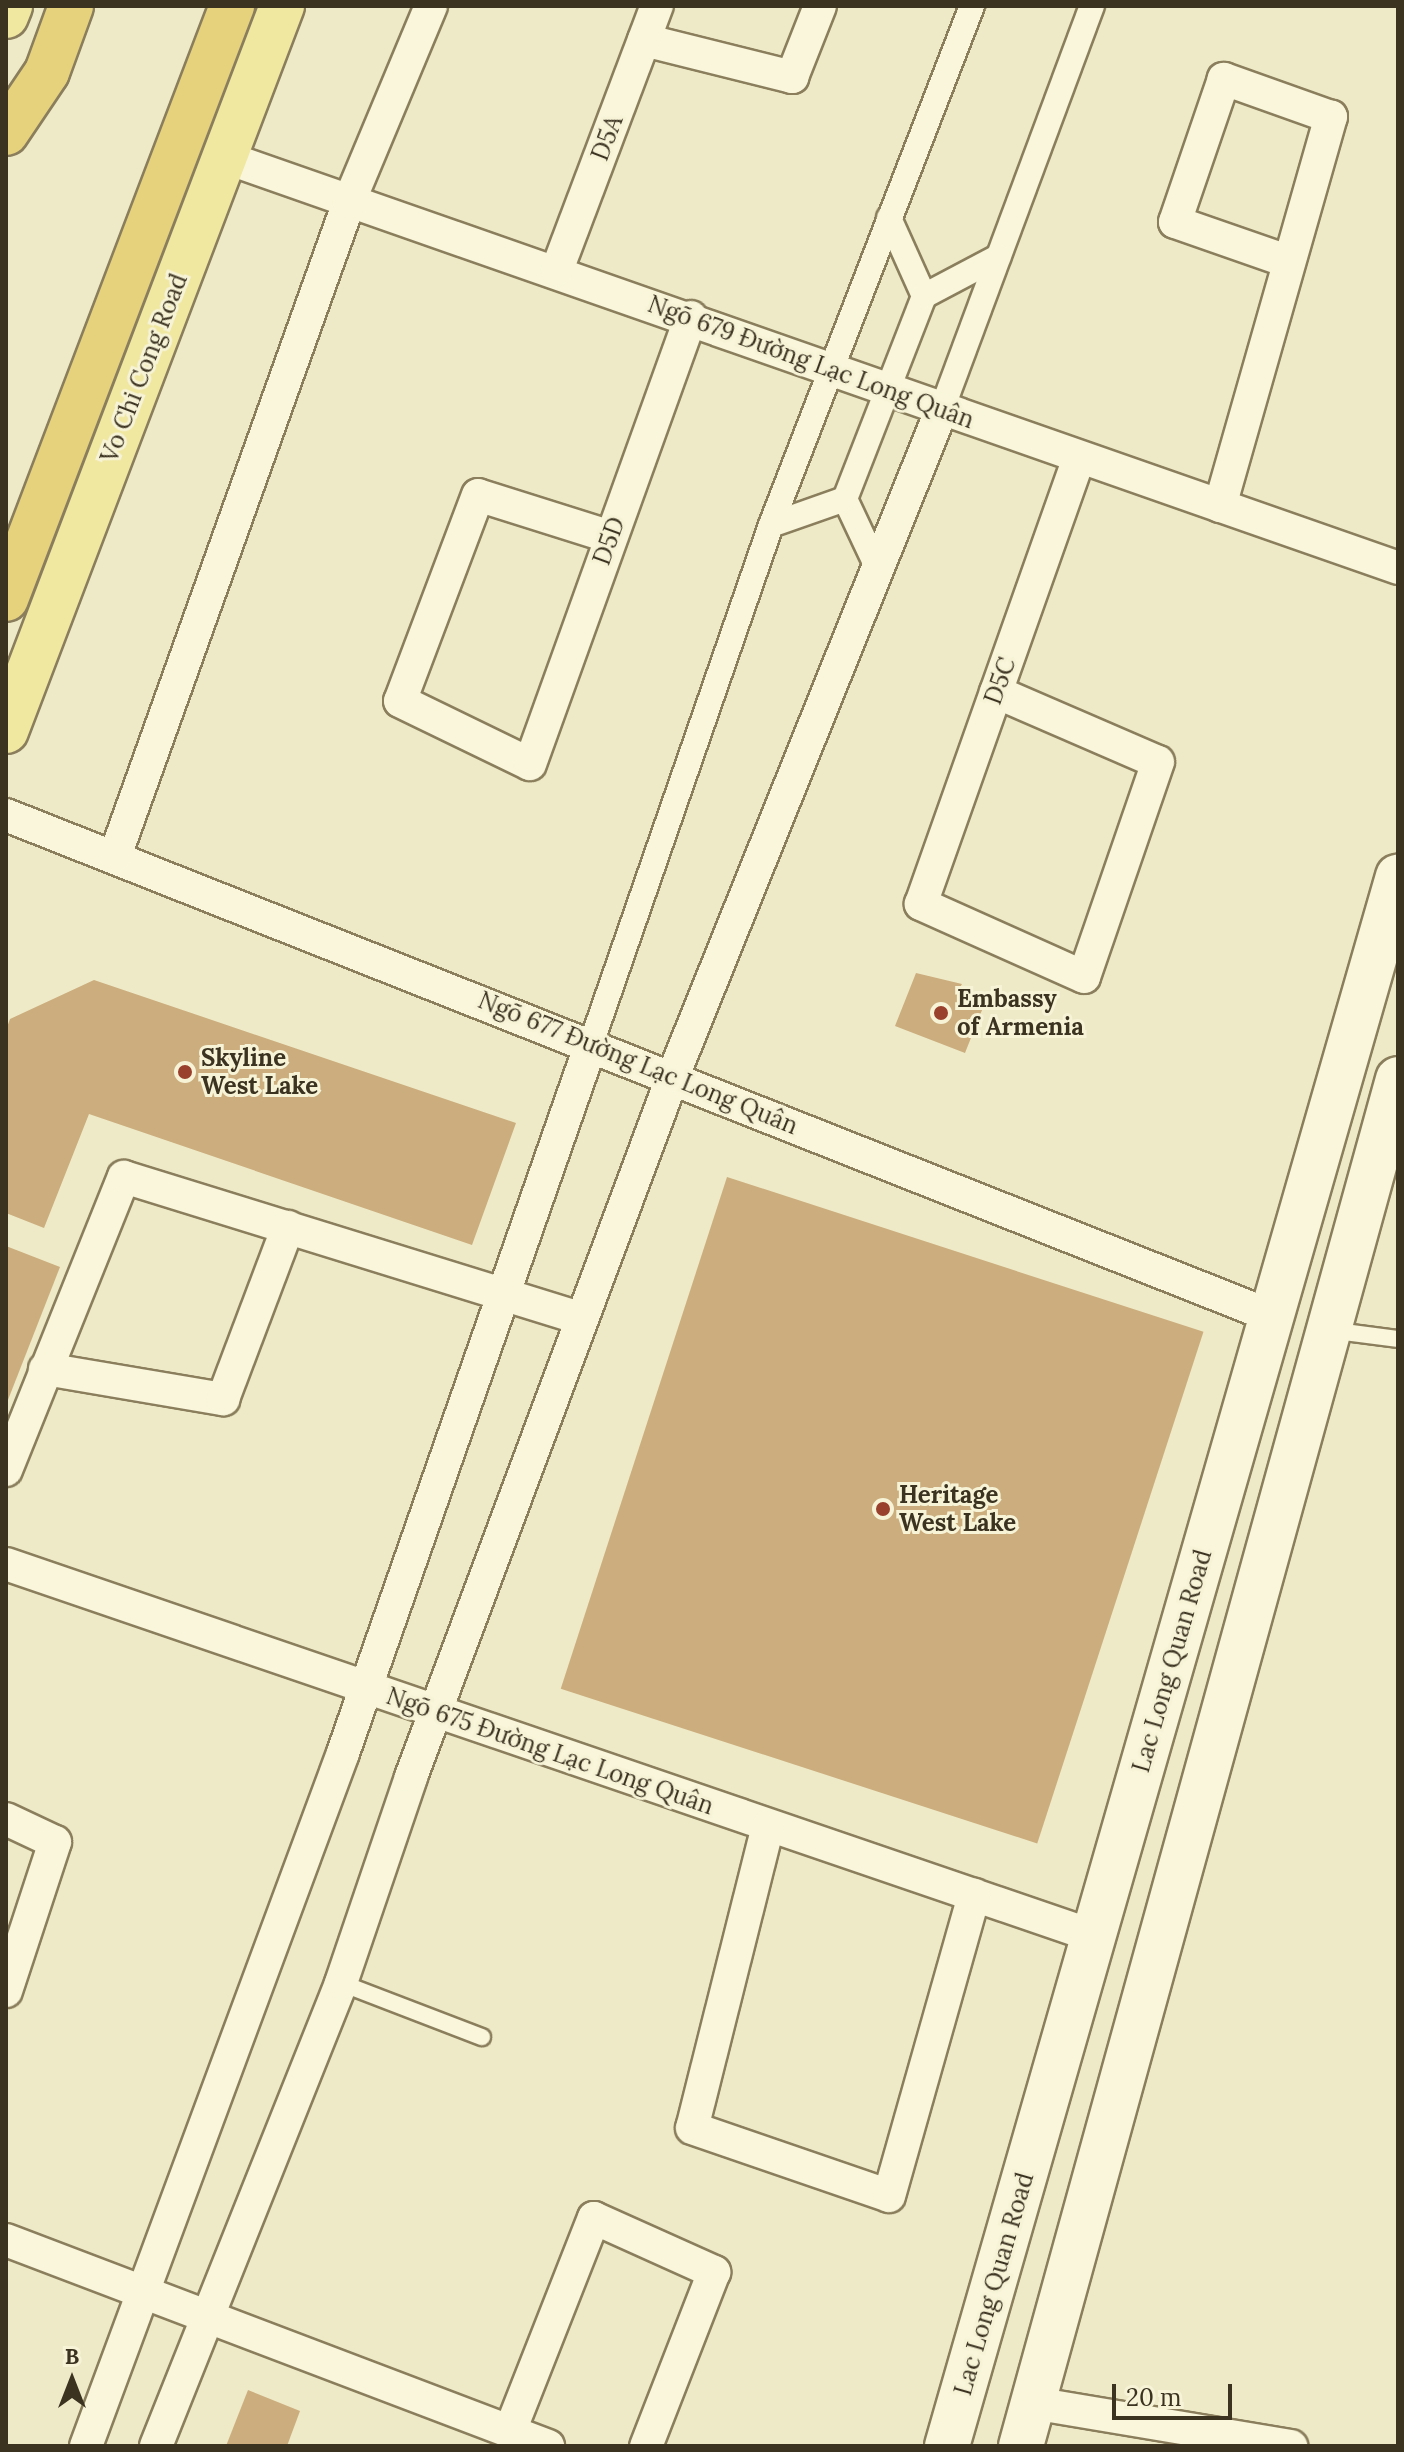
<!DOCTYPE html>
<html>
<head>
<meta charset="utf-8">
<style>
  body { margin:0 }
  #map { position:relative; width:1404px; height:2452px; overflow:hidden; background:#eeeac7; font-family:Lora,serif }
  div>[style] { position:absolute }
  .building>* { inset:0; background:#ccad7e; transform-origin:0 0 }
  .roads { filter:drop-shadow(2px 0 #8a7e5d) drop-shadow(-2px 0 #8a7e5d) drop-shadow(0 2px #8a7e5d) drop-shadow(0 -2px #8a7e5d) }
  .service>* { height:16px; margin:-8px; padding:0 8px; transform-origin:8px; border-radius:8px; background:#f9f6db }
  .pedestrian>* { height:24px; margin:-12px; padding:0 12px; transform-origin:12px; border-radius:12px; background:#f9f6db }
  .minor>* { height:32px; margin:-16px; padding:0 16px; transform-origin:16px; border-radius:16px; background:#f9f6db }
  .secondary>* { height:44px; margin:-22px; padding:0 22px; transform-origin:22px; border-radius:22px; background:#f9f6db }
  .primary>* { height:44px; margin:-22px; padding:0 22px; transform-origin:22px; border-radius:22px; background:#f0e7a0 }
  .trunk>* { height:44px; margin:-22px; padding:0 22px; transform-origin:22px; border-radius:22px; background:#e6d17d }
  .dots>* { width:22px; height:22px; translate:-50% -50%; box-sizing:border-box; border:4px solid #f6f3d7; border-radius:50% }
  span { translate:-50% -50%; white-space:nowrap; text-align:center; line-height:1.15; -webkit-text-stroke:6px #f6f3d7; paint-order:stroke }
  .street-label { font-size:24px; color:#3b3220 }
  .poi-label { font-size:24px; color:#3b3220; font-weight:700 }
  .left { translate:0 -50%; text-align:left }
  .frame { position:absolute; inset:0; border:8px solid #3b3220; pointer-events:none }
  .north { position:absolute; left:32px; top:2340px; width:80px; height:80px; -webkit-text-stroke:6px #f6f3d7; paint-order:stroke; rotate:0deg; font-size:22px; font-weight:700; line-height:32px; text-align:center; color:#3b3220 }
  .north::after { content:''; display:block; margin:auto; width:28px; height:36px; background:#3b3220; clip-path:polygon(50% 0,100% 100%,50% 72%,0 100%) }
  .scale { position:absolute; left:1112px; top:2384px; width:120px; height:36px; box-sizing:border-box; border:4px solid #3b3220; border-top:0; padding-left:10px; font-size:24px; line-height:28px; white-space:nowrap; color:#3b3220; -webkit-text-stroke:6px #f6f3d7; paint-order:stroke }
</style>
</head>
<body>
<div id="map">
  <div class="building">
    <i style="clip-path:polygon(916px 973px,962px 984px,959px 989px,986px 1000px,965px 1053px,895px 1026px)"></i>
    <i style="clip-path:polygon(94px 980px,516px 1123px,472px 1245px,89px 1114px,44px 1228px,6px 1213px,6px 1030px,10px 1019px)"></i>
    <i style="left:727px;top:1177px;width:501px;height:538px;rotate:18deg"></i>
    <i style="clip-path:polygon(6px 1246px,60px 1267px,6px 1405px)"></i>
    <i style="clip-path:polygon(248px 2390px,300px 2411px,287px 2446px,226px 2446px)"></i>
  </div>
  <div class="roads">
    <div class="service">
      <i style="left:1329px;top:1330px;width:70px;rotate:7.4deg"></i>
      <i style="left:341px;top:1983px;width:151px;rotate:21deg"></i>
    </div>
    <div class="pedestrian">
      <i style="left:889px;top:218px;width:85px;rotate:65.8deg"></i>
      <i style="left:942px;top:409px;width:430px;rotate:-69.6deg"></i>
      <i style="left:771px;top:525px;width:78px;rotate:-19.4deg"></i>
      <i style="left:878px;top:569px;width:77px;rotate:-115.2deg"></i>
      <i style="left:845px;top:499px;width:218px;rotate:-68.7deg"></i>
      <i style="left:924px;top:296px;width:84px;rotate:-27.8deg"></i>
      <i style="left:591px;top:1044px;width:549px;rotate:-70.87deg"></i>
      <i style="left:771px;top:525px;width:557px;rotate:-68.83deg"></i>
    </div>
    <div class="minor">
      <i style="left:644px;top:40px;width:153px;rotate:14deg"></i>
      <i style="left:792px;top:77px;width:76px;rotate:-68.5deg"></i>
      <i style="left:224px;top:157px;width:1244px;rotate:19.29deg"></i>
      <i style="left:557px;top:270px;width:282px;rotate:-69.3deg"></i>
      <i style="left:1220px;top:506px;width:405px;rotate:-74.1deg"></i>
      <i style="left:1331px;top:117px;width:114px;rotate:-160.4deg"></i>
      <i style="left:1224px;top:79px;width:151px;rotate:108.9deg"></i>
      <i style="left:1175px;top:222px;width:119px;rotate:19.2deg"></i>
      <i style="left:611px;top:537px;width:139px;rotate:-162.5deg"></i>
      <i style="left:478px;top:495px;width:220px;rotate:110.7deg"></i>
      <i style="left:400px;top:701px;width:144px;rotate:25.9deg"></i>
      <i style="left:530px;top:764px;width:475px;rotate:-70.2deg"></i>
      <i style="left:996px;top:692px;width:176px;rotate:23.4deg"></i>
      <i style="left:1158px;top:762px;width:227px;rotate:109deg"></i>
      <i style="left:1084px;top:977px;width:179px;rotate:-155.9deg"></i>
      <i style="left:921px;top:904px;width:473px;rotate:-70.5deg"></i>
      <i style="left:6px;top:815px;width:1358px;rotate:21.6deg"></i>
      <i style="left:115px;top:856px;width:695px;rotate:-70.31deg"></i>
      <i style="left:349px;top:202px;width:212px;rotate:-67.3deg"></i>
      <i style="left:45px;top:1369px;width:181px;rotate:9.6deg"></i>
      <i style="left:223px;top:1399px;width:184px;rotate:-69.3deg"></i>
      <i style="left:6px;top:1470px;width:316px;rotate:-68.1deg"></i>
      <i style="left:124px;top:1177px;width:477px;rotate:17.2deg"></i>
      <i style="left:6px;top:1564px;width:1150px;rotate:18.88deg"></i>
      <i style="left:6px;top:1819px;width:54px;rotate:25.1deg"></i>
      <i style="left:55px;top:1842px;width:157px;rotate:108.2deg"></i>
      <i style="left:768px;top:1826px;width:311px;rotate:104.1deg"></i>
      <i style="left:692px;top:2128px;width:208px;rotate:19deg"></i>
      <i style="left:889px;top:2196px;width:313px;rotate:-74.2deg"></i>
      <i style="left:6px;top:2240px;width:580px;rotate:20.81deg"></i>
      <i style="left:1033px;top:2403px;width:262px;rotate:9.5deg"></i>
      <i style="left:510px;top:2431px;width:229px;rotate:-68.5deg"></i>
      <i style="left:594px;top:2218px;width:132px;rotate:24.2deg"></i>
      <i style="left:714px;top:2272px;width:187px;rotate:111.3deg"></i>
      <i style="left:86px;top:2446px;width:739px;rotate:-69.65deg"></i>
      <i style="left:343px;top:1753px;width:751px;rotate:-70.72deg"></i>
      <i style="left:156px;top:2446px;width:499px;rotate:-68.2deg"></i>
      <i style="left:341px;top:1983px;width:218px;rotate:-71.2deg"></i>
      <i style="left:411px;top:1777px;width:748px;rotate:-69.51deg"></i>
      <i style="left:673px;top:1076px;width:719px;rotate:-68.04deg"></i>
    </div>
    <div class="secondary">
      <i style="left:947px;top:2446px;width:1633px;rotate:-73.97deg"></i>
      <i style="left:1021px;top:2446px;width:1418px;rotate:-74.58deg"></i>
    </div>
    <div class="primary">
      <i style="left:6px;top:16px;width:11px;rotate:-68deg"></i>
      <i style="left:6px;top:731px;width:776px;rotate:-69.16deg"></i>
    </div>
    <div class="trunk">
      <i style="left:6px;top:133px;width:73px;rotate:-56.1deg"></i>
      <i style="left:47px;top:72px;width:70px;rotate:-70deg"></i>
      <i style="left:6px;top:599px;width:635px;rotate:-69.14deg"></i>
    </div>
  </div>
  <div class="dots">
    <i style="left:941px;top:1013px;background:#99412d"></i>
    <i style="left:185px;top:1072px;background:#99412d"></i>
    <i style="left:883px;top:1509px;background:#99412d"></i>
  </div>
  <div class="street-label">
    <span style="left:607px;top:138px;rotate:-69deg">D5A</span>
    <span style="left:811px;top:362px;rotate:20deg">Ngõ 679 Đường Lạc Long Quân</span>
    <span style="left:144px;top:368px;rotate:-69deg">Vo Chi Cong Road</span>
    <span style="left:609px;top:541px;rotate:-70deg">D5D</span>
    <span style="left:1000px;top:681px;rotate:-70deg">D5C</span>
    <span style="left:638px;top:1063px;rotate:22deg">Ngõ 677 Đường Lạc Long Quân</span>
    <span style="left:1172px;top:1661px;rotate:-74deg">Lac Long Quan Road</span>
    <span style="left:550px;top:1751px;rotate:19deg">Ngõ 675 Đường Lạc Long Quân</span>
    <span style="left:994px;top:2284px;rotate:-74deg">Lac Long Quan Road</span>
  </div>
  <div class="poi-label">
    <span class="left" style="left:957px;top:1013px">Embassy<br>of Armenia</span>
    <span class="left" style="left:201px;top:1072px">Skyline<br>West Lake</span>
    <span class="left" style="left:899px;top:1509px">Heritage<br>West Lake</span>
  </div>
  <div class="frame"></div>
  <div class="north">B</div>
  <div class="scale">20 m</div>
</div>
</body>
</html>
